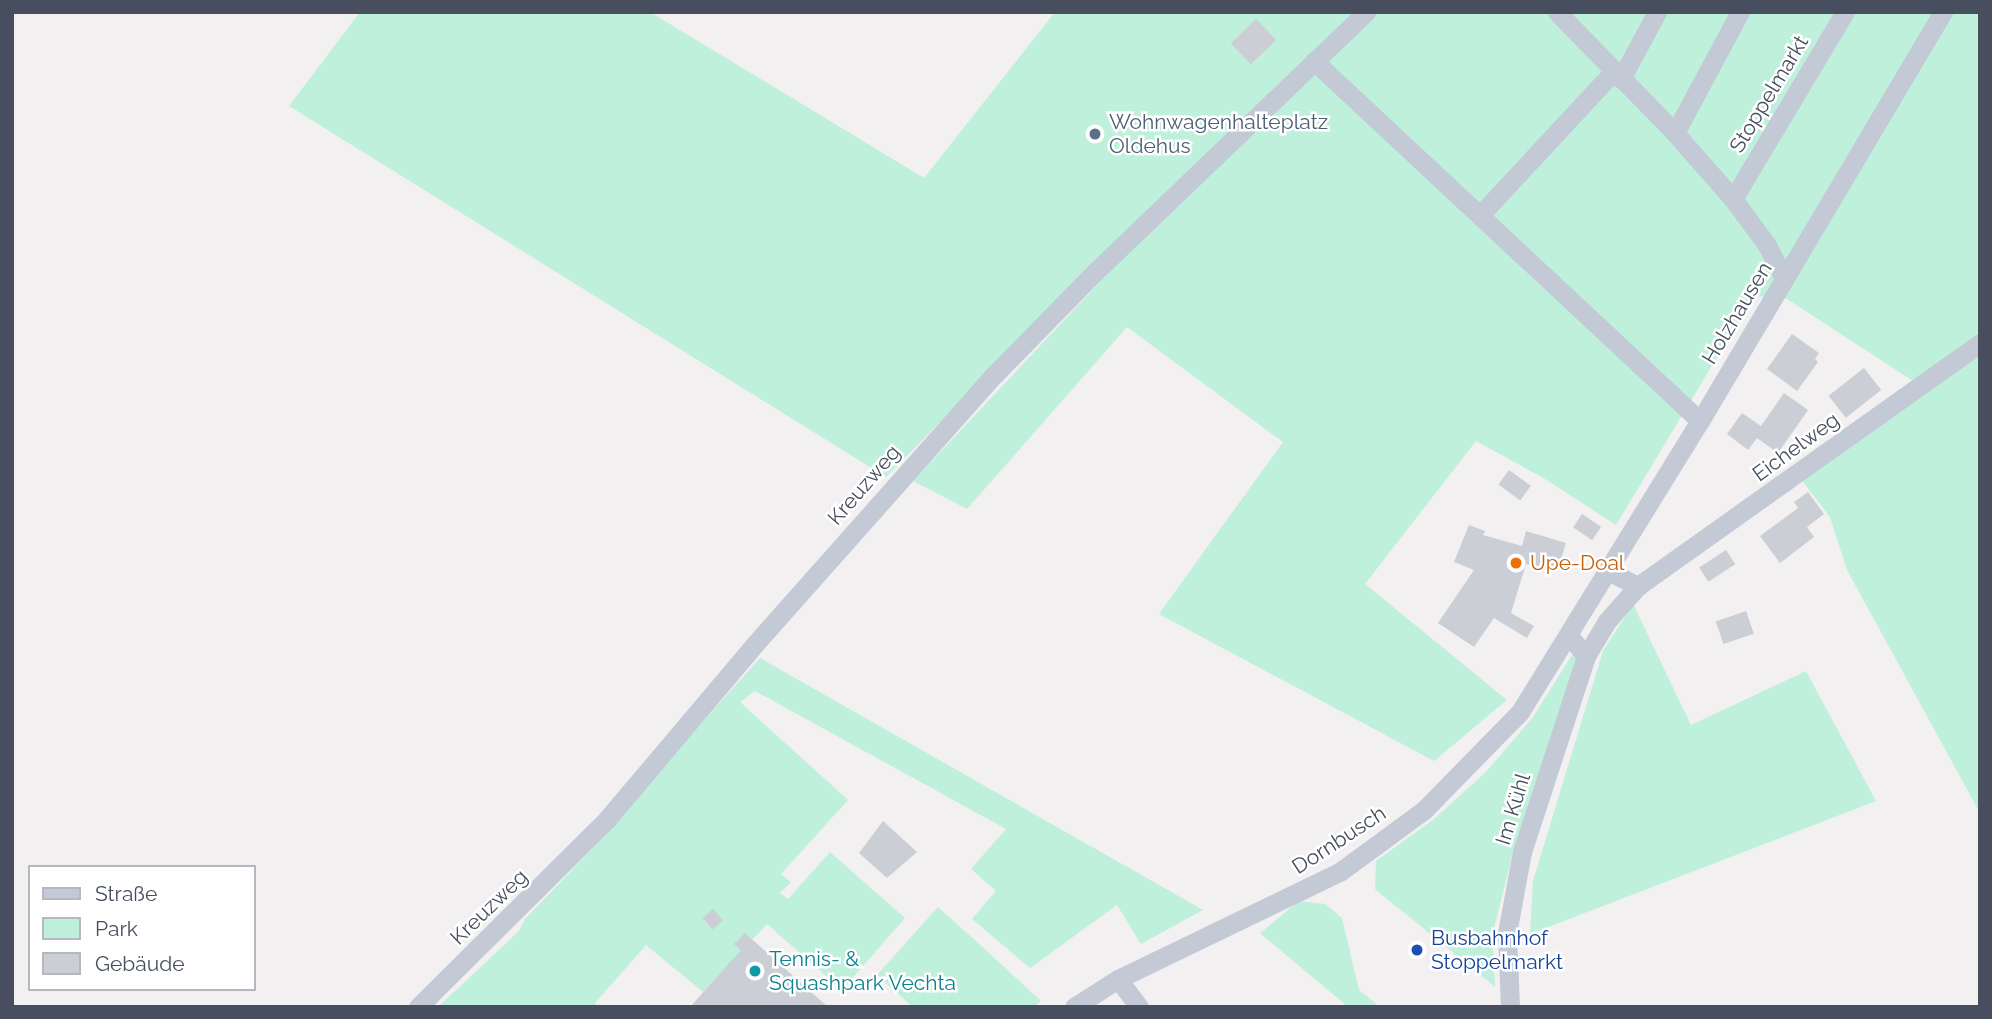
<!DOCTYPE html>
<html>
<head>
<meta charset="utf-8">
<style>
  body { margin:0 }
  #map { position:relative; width:1992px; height:1019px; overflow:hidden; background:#f2f0f0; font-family:Raleway,sans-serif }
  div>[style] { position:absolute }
  .green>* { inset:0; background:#bef0dc }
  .building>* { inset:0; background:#ccced5; transform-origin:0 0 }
  .minor>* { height:19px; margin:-9.5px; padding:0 9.5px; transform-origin:9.5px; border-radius:9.5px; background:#c3c9d5 }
  .dots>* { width:19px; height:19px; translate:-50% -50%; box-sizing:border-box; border:4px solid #fff; border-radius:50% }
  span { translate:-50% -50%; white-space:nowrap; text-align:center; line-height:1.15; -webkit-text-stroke:5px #fff; paint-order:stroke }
  .street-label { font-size:21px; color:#474f5e }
  .service-label { font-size:21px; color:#4e5e75 }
  .left { translate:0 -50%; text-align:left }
  .food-label { font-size:21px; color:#c56008 }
  .transit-label { font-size:21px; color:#164399 }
  .culture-label { font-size:21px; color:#0d838f }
  .frame { position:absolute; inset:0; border:14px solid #474f5e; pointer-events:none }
  .legend { position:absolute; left:28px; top:865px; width:228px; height:126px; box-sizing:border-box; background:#fff; border:2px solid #b5b9bf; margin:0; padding:9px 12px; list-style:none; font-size:21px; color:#474f5e }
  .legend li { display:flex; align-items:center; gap:14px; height:35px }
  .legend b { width:35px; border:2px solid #b5b9bf }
</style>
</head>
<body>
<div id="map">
  <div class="green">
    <i style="clip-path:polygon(360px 12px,650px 12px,924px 178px,1055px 12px,1980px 12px,1980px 332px,1913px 381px,1787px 299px,1754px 296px,1616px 525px,1545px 479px,1476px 441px,1365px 584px,1507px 700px,1434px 761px,1159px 614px,1283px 442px,1127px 327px,967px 509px,913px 481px,1099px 283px,1085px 275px,886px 477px,289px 106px)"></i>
    <i style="clip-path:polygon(1980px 352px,1980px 813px,1847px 570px,1830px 517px,1801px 479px)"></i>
    <i style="clip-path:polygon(1633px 604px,1691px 725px,1806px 671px,1876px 801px,1530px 934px,1533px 881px,1603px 651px)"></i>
    <i style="clip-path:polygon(1572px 655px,1580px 661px,1512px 857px,1492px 936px,1495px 987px,1375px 889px,1376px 861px,1434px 819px,1486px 772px,1533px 717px)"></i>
    <i style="clip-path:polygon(760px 658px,1203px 910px,1141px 944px,1117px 905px,1030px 968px,972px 919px,996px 891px,971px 869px,1006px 829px,755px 691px,740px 702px,848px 800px,781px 874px,791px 882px,780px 893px,788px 899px,830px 852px,905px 918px,842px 990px,767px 924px,703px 992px,646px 945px,595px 1003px,598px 1007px,438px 1007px,519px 931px,525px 919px,620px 820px,654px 776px)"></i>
    <i style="clip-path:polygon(1299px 901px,1325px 904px,1342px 918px,1359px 990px,1380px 1007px,1348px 1007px,1260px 933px)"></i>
    <i style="clip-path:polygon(938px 907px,977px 942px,1041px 1001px,1033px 1007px,913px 1007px,877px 975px)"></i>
  </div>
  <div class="building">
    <i style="left:1256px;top:19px;width:29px;height:35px;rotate:46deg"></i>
    <i style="clip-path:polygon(1792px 334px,1819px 353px,1815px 359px,1818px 362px,1797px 391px,1767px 369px)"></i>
    <i style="left:1864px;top:368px;width:28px;height:45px;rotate:52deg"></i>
    <i style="clip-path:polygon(1784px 393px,1808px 410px,1778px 453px,1757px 438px,1748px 450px,1727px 434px,1742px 413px,1761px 426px)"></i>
    <i style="left:1509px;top:470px;width:27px;height:18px;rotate:36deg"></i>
    <i style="clip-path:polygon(1808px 492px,1824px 514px,1807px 527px,1814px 537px,1780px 563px,1760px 536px,1798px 508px,1794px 502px)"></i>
    <i style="left:1582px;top:514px;width:23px;height:16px;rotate:34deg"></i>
    <i style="clip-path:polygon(1469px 525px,1485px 531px,1483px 535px,1522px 546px,1526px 531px,1566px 543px,1558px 569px,1540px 563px,1538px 568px,1526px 564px,1511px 613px,1534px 626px,1527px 638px,1494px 618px,1474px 647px,1438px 623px,1474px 570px,1454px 562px)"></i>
    <i style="left:1726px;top:550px;width:17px;height:32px;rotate:57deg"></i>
    <i style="left:1746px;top:611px;width:24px;height:32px;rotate:71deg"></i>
    <i style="clip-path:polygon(883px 821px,917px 852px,887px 878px,859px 853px)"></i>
    <i style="left:713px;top:909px;width:15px;height:14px;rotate:48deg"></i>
    <i style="clip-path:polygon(745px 933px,828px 1007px,690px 1007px,741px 950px,734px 944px)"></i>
  </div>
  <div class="minor">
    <i style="left:1557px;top:12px;width:169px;rotate:45.7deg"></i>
    <i style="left:1675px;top:133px;width:88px;rotate:48.7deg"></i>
    <i style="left:1733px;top:199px;width:57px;rotate:53.5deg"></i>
    <i style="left:1767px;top:245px;width:38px;rotate:63deg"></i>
    <i style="left:1314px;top:61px;width:528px;rotate:43deg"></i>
    <i style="left:1621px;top:79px;width:76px;rotate:-61.8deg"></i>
    <i style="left:1675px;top:133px;width:137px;rotate:-61.8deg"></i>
    <i style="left:1733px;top:199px;width:218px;rotate:-59.1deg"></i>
    <i style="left:1481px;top:214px;width:194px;rotate:-47.1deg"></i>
    <i style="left:1608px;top:571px;width:34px;rotate:27deg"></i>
    <i style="left:1638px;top:586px;width:420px;rotate:-35.4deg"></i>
    <i style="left:1586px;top:656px;width:41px;rotate:-59deg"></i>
    <i style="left:1607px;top:621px;width:47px;rotate:-48.5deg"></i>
    <i style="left:1118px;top:979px;width:35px;rotate:53deg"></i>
    <i style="left:418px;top:1007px;width:268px;rotate:-44.8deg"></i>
    <i style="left:608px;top:818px;width:228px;rotate:-49.8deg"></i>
    <i style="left:755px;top:644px;width:361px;rotate:-48.4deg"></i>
    <i style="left:995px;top:374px;width:143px;rotate:-45.6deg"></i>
    <i style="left:1095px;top:272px;width:376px;rotate:-43.8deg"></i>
    <i style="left:1074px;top:1007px;width:52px;rotate:-32.5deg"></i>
    <i style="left:1118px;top:979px;width:248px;rotate:-25.8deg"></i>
    <i style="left:1341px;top:871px;width:103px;rotate:-36.3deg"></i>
    <i style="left:1424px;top:810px;width:137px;rotate:-45.6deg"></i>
    <i style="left:1520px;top:712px;width:342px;rotate:-58.3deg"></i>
    <i style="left:1700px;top:421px;width:476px;rotate:-59.3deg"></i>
    <i style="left:1510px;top:1007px;width:74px;rotate:-92.3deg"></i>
    <i style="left:1507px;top:933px;width:82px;rotate:-79.5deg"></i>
    <i style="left:1522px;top:852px;width:206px;rotate:-71.9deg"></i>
    <i style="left:1586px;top:656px;width:26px;rotate:-130deg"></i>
  </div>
  <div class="dots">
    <i style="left:1095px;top:134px;background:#5c6f8a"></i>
    <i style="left:1516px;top:563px;background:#e8710a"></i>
    <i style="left:1417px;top:950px;background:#1a4fb4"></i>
    <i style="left:755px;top:971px;background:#0f9aa8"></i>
  </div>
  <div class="street-label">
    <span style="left:1769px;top:94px;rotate:-59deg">Stoppelmarkt</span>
    <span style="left:1737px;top:313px;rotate:-59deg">Holzhausen</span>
    <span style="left:1796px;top:447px;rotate:-36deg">Eichelweg</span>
    <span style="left:864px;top:485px;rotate:-49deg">Kreuzweg</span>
    <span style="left:1513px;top:809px;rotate:-73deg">Im Kühl</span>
    <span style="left:1339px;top:840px;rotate:-33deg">Dornbusch</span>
    <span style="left:489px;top:907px;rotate:-44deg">Kreuzweg</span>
  </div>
  <div class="service-label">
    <span class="left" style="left:1109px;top:134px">Wohnwagenhalteplatz<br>Oldehus</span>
  </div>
  <div class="food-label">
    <span class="left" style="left:1530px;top:563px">Upe-Doal</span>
  </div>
  <div class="transit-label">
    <span class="left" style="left:1431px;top:950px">Busbahnhof<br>Stoppelmarkt</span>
  </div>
  <div class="culture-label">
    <span class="left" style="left:769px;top:971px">Tennis- &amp;<br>Squashpark Vechta</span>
  </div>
  <div class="frame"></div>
  <ul class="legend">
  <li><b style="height:9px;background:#c3c9d5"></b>Straße</li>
  <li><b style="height:19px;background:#bef0dc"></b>Park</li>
  <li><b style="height:19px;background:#ccced5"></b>Gebäude</li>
  </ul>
</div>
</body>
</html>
